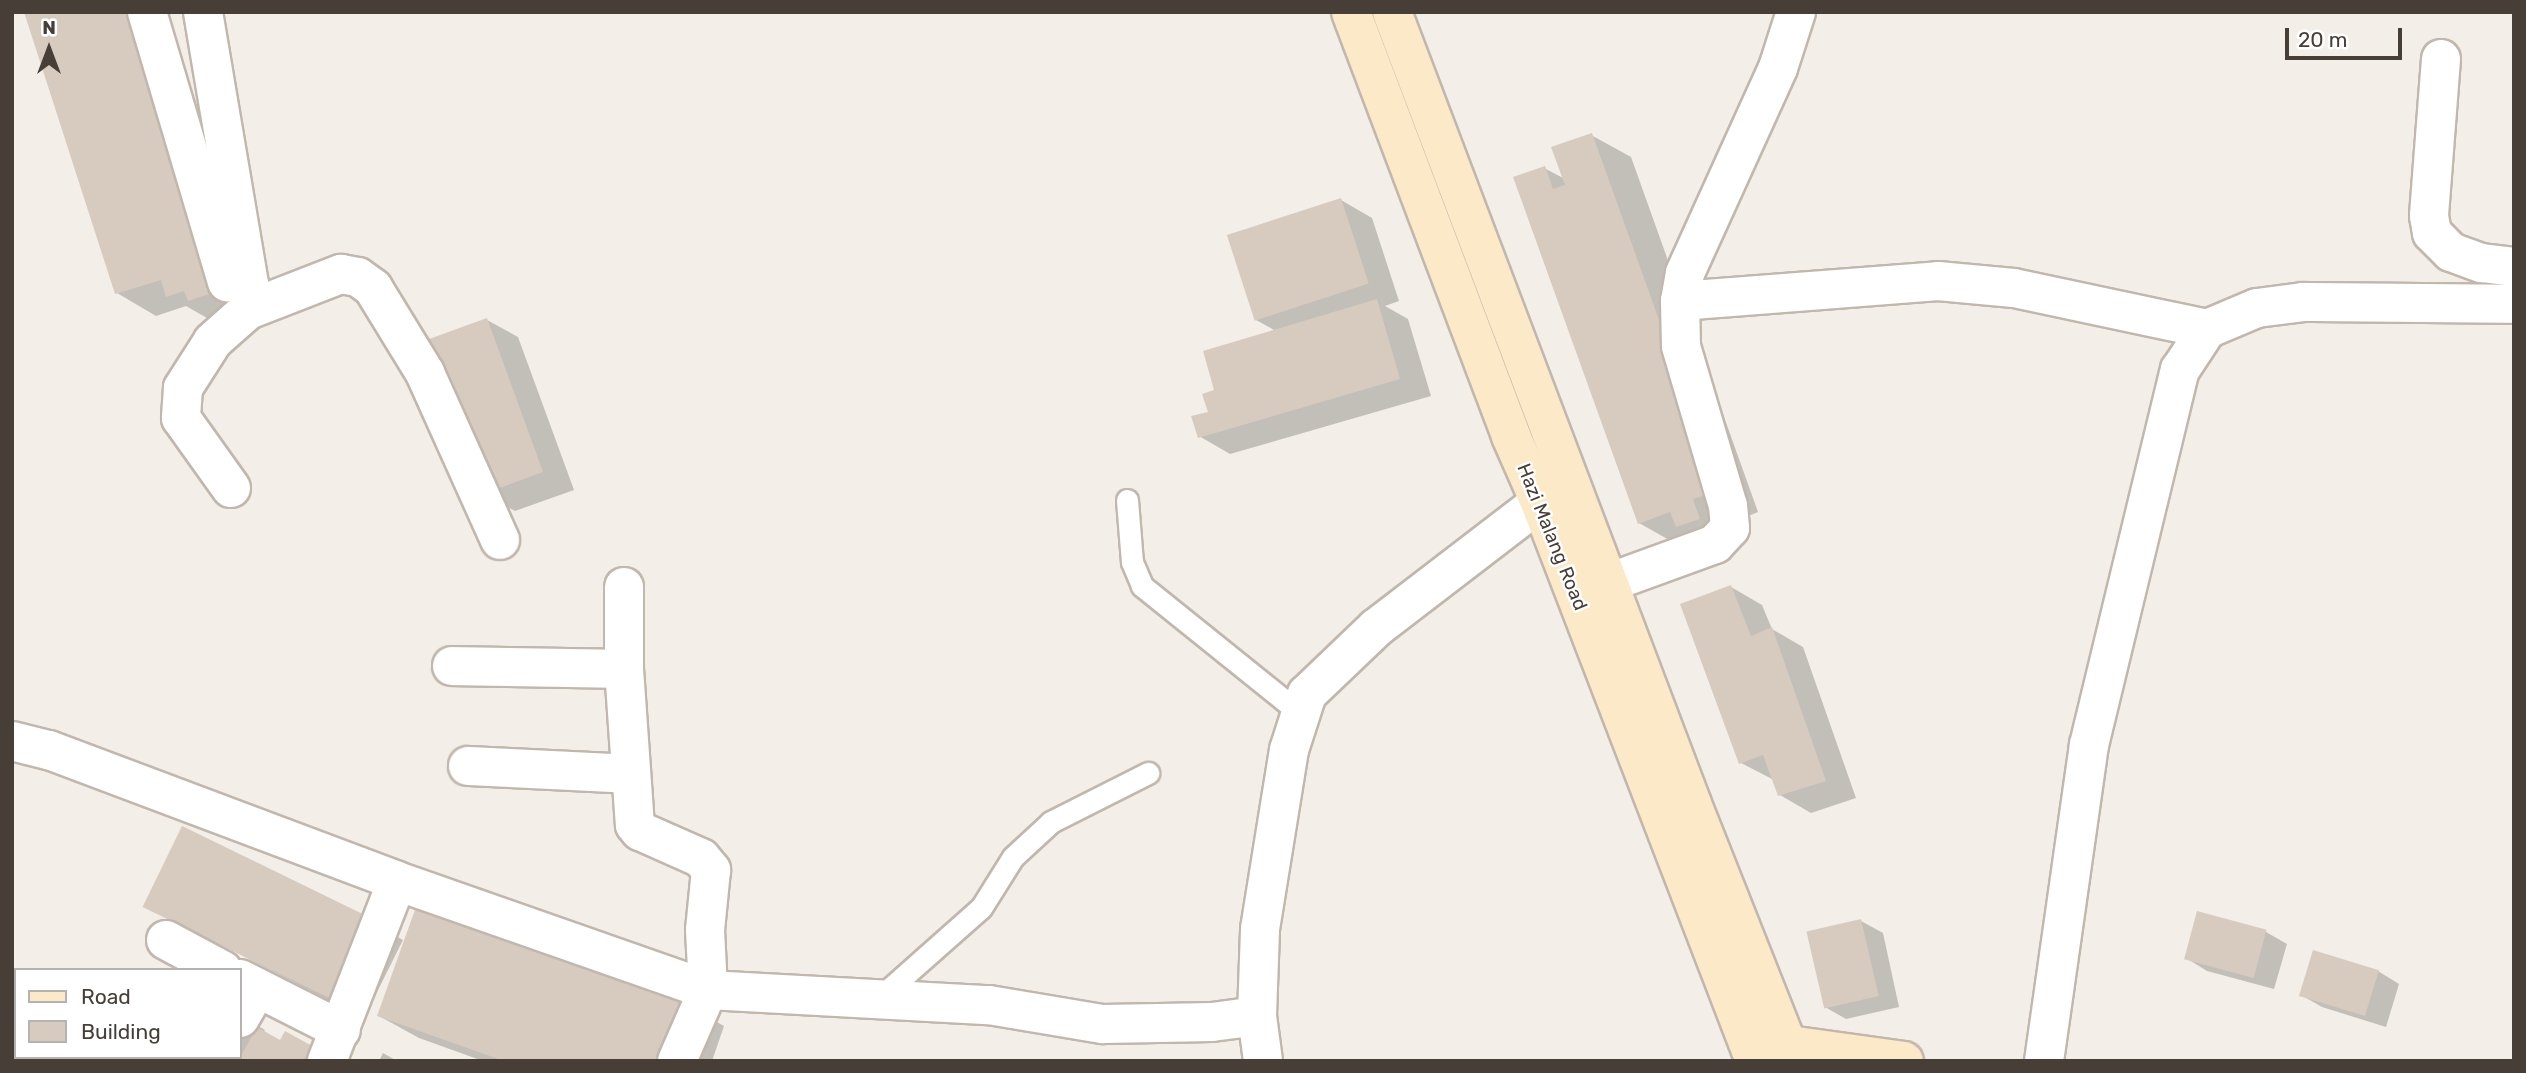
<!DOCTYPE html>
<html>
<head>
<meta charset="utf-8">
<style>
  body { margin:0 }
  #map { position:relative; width:2526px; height:1073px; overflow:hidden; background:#f3eee7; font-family:Rubik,sans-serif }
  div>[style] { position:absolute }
  .shadow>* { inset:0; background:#0003 }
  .building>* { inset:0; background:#d7cbc0; transform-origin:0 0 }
  .roads { filter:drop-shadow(2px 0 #c1b7ad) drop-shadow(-2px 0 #c1b7ad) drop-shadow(0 2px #c1b7ad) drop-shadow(0 -2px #c1b7ad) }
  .lane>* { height:21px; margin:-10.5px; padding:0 10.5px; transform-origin:10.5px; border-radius:10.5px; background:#fff }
  .street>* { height:38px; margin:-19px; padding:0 19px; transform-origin:19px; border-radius:19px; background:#fff }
  .secondary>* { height:38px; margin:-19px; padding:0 19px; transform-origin:19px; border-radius:19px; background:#fce9c8 }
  span { translate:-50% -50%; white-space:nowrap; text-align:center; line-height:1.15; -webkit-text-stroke:5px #fff; paint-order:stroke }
  .street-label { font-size:19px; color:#463e37 }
  .frame { position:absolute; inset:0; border:14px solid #463e37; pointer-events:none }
  .legend { position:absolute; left:14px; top:968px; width:228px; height:91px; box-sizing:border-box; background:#fff; border:2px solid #b5b2af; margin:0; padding:9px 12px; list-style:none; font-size:21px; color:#463e37 }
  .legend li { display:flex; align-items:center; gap:14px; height:35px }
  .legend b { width:35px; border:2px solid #b5b2af }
  .north { position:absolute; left:14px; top:14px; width:70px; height:70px; -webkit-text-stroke:5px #fff; paint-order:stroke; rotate:0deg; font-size:19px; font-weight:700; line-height:28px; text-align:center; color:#463e37 }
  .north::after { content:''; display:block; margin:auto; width:24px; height:32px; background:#463e37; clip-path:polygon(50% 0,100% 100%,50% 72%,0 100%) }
  .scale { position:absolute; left:2285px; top:28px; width:117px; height:32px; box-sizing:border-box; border:4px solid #463e37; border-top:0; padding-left:9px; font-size:21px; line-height:24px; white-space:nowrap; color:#463e37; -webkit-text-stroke:5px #fff; paint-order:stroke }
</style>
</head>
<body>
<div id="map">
  <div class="shadow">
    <i style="clip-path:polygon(166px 12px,263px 311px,207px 318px,186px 306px,156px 316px,117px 293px)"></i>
    <i style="clip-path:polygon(1591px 135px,1631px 157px,1758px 512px,1678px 545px,1639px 523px,1544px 168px,1565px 179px)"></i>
    <i style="clip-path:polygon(1341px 200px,1372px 218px,1399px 301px,1385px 306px,1408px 319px,1431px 396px,1230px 454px,1199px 436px,1216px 391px,1276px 331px,1256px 320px)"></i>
    <i style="clip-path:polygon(487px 320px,518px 337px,574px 490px,515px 511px,483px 494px)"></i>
    <i style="clip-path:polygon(1731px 587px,1762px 605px,1772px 629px,1803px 647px,1856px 798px,1811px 813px,1780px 795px,1774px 780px,1741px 763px)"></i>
    <i style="clip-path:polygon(144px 905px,372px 923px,403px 940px,364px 1018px)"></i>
    <i style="clip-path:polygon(2199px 913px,2266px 932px,2287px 944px,2274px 989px,2207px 971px,2186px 958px)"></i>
    <i style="clip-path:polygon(1861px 921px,1883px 933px,1899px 1007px,1846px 1019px,1825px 1007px)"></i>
    <i style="clip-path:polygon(2378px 971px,2399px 984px,2386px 1027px,2322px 1007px,2301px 995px)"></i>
    <i style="clip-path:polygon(240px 1003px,253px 1023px,265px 1030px,263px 1033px,281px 1043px,286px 1034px,334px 1061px,111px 1061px,112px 1057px,240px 1057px)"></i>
    <i style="clip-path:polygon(685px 1004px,724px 1026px,712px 1061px,483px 1061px,419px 1038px,379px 1016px)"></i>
    <i style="clip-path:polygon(383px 1053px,397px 1061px,379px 1061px)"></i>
  </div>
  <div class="building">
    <i style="clip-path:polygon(24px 12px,135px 12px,224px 289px,188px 301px,184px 291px,166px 297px,161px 280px,115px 294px)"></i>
    <i style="clip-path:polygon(1592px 133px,1720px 490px,1693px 499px,1700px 519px,1676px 527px,1670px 512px,1638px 524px,1513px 177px,1545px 166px,1553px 189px,1565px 185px,1551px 147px)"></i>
    <i style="left:1341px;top:198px;width:90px;height:120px;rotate:72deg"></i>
    <i style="clip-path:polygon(1377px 299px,1400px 379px,1198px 438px,1191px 416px,1208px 412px,1202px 394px,1214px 390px,1203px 351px)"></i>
    <i style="left:487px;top:318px;width:164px;height:66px;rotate:70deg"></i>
    <i style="clip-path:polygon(1731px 585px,1751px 636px,1772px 627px,1826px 781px,1778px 796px,1763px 755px,1739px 764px,1680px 604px)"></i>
    <i style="left:182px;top:826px;width:213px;height:90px;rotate:26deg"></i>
    <i style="clip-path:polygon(416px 907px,685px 1002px,665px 1061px,504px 1061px,377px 1016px)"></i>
    <i style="left:2197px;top:911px;width:72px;height:50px;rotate:15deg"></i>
    <i style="left:1861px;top:919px;width:79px;height:56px;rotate:77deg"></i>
    <i style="left:2313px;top:950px;width:69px;height:48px;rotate:17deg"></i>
    <i style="clip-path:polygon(257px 1027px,280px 1040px,285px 1031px,312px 1046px,303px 1061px,238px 1061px)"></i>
    <i style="left:110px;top:1057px;width:88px;height:4px"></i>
  </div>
  <div class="roads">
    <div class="lane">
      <i style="left:1127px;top:500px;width:62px;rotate:85.4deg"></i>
      <i style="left:1132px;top:562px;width:26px;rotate:67deg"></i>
      <i style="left:1142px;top:586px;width:204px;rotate:38.8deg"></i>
      <i style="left:878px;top:999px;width:137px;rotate:-41.5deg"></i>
      <i style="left:981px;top:908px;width:60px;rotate:-57.9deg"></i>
      <i style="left:1013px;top:857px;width:52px;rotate:-42.6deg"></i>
      <i style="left:1051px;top:822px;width:109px;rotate:-26.8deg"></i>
    </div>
    <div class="street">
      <i style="left:147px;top:12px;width:282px;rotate:73.5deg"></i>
      <i style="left:203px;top:12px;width:276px;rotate:80.4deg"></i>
      <i style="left:249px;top:284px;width:26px;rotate:92deg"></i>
      <i style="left:248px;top:310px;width:47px;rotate:138.5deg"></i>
      <i style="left:213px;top:341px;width:56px;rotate:122.6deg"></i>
      <i style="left:183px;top:388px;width:30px;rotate:94deg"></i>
      <i style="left:181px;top:418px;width:86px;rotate:54.5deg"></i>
      <i style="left:2441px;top:59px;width:157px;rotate:94.4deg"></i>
      <i style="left:2429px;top:216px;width:17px;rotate:80deg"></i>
      <i style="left:2432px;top:233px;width:27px;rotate:45deg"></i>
      <i style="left:2451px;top:252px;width:33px;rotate:20deg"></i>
      <i style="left:2482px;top:263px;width:32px;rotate:7deg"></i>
      <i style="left:1680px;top:301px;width:259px;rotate:-4.4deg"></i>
      <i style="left:1938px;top:281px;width:76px;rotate:5.3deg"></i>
      <i style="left:2014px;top:288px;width:197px;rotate:12deg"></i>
      <i style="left:248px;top:310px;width:100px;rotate:-21.2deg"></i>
      <i style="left:341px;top:274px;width:17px;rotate:10deg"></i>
      <i style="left:358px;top:277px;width:19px;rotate:36deg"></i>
      <i style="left:373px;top:288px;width:100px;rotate:58.5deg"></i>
      <i style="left:425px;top:373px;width:183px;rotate:65.8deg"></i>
      <i style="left:1608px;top:583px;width:114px;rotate:-20deg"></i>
      <i style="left:1715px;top:544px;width:22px;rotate:-47deg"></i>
      <i style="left:1730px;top:528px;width:22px;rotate:-95deg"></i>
      <i style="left:1728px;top:506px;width:167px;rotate:-106.4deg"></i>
      <i style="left:1681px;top:346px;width:45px;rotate:-91.3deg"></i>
      <i style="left:1680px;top:301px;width:28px;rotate:-80deg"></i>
      <i style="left:1685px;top:273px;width:225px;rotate:-65.6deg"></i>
      <i style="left:1778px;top:68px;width:59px;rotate:-72.2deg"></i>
      <i style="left:624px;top:587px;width:82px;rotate:90deg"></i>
      <i style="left:452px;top:666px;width:172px;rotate:1deg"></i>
      <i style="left:624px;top:669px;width:156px;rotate:86deg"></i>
      <i style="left:635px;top:825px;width:8px;rotate:50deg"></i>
      <i style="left:640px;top:831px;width:67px;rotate:23.9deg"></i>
      <i style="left:701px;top:858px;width:16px;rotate:50deg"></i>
      <i style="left:711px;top:870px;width:60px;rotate:95.7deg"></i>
      <i style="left:705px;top:930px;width:60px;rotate:87.1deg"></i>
      <i style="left:708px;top:990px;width:77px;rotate:113.6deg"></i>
      <i style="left:12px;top:741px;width:38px;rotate:14deg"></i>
      <i style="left:49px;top:750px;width:372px;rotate:20.6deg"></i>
      <i style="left:397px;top:881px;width:330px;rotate:19.3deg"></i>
      <i style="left:708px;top:990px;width:281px;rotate:3.1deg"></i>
      <i style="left:989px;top:1005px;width:116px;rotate:9.5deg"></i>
      <i style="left:1103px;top:1024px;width:109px;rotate:-1.1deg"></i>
      <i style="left:1212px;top:1022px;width:45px;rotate:-7.6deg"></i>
      <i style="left:1257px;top:1016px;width:87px;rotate:-88deg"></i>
      <i style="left:1260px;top:929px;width:181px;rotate:-80.8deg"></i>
      <i style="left:1289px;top:750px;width:59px;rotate:-72.2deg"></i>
      <i style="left:1307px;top:694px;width:95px;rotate:-43.7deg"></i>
      <i style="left:1376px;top:628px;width:207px;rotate:-37.5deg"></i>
      <i style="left:1540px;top:502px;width:30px;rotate:-27deg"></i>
      <i style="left:468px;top:766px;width:161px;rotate:2.8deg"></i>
      <i style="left:166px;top:940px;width:64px;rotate:28.2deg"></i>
      <i style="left:240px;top:979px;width:113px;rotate:26.8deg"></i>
      <i style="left:1257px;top:1016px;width:45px;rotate:82.4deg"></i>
      <i style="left:240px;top:1018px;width:34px;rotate:-60deg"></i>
      <i style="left:216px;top:1061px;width:4px;rotate:-63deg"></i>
      <i style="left:327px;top:1061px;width:193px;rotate:-68.7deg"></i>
      <i style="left:2044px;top:1061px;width:319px;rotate:-81.9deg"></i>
      <i style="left:2089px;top:745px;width:386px;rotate:-76.4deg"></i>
      <i style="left:2180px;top:370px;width:49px;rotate:-56.6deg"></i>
      <i style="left:2207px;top:329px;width:54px;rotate:-22.8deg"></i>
      <i style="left:2257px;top:308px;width:46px;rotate:-7.4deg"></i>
      <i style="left:2303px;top:302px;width:211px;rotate:0.5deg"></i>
    </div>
    <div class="secondary">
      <i style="left:1351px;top:12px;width:453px;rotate:69.3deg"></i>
      <i style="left:1511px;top:436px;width:72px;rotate:66.3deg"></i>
      <i style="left:1540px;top:502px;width:599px;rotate:68.96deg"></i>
      <i style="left:1392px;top:12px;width:847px;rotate:69.25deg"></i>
      <i style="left:1692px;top:804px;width:277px;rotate:68.4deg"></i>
      <i style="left:1768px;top:1050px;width:21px;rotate:-14deg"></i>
      <i style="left:1788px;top:1045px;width:117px;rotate:7.9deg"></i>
    </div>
  </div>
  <div class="street-label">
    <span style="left:1552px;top:537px;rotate:68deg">Hazi Malang Road</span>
  </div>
  <div class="frame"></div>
  <ul class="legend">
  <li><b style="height:9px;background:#fce9c8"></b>Road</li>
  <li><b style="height:19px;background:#d7cbc0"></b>Building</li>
  </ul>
  <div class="north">N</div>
  <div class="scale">20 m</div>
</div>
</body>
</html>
